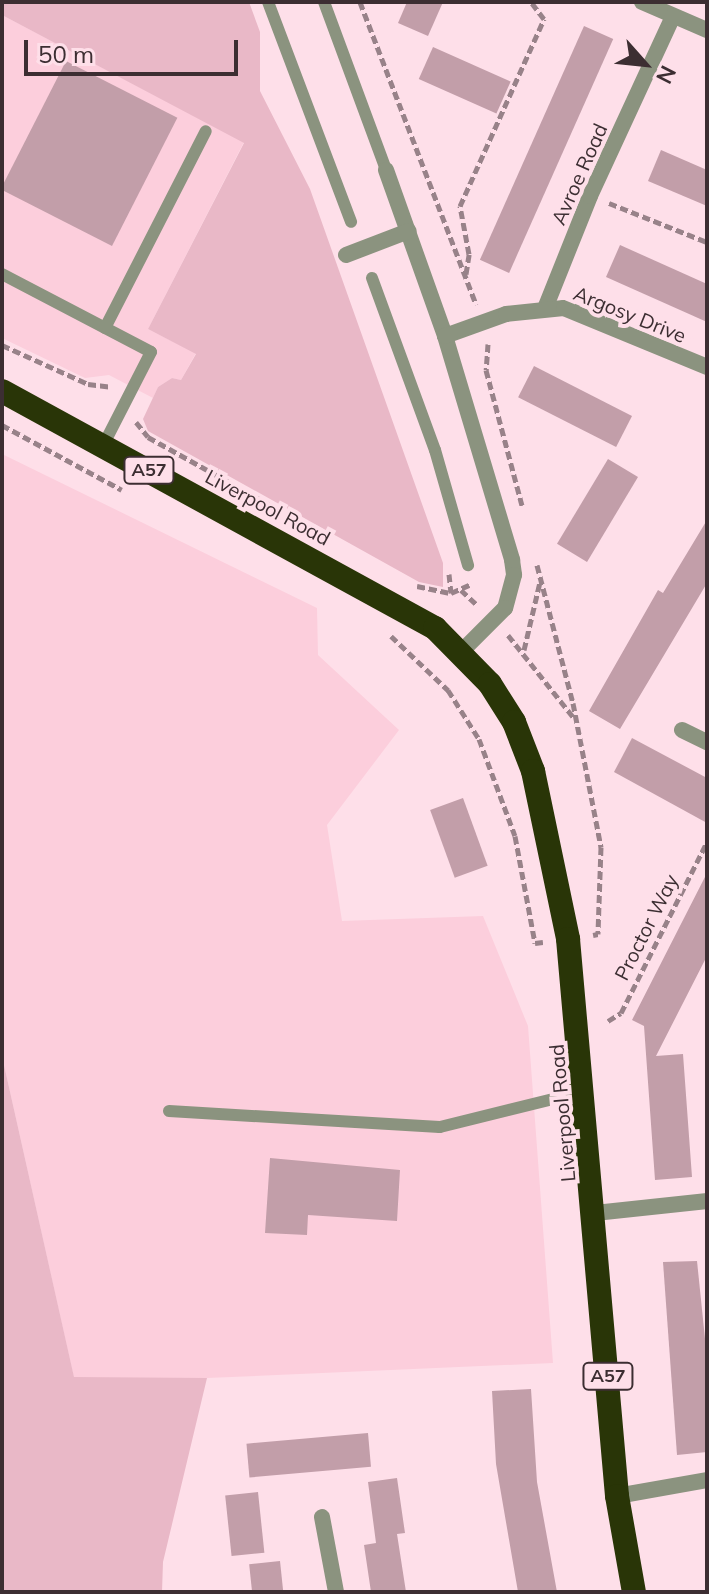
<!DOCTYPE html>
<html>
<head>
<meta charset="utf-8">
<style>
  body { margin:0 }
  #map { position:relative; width:709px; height:1594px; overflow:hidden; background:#fedfe9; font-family:Mulish,sans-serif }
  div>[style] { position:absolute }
  .built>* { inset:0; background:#fccedc }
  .green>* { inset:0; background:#e9b8c7 }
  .building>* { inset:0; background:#c29ea9; transform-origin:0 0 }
  .path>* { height:5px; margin-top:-2.5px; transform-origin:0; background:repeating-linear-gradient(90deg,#988289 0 8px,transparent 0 12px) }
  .lane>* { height:12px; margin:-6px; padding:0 6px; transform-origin:6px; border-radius:6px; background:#8b937f }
  .street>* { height:16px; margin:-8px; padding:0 8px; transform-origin:8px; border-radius:8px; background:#8b937f }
  .highway>* { height:24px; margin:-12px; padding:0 12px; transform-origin:12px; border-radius:12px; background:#293507 }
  span { translate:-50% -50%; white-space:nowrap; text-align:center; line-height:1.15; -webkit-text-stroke:8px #fedfe9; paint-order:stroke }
  .shield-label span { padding:2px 6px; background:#fedfe9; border:2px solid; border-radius:6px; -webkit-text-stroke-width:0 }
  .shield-label { font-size:18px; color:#3c2e32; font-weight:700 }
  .street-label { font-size:20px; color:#3c2e32 }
  .frame { position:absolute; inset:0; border:4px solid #3c2e32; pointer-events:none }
  .north { position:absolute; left:605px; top:24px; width:80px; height:80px; -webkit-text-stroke:6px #fedfe9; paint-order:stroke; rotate:117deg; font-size:22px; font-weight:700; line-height:32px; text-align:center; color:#3c2e32 }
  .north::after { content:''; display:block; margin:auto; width:28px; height:36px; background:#3c2e32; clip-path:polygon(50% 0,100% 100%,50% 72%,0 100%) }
  .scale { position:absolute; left:24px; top:40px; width:214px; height:36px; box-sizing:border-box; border:4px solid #3c2e32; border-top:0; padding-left:10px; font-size:24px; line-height:28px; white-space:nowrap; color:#3c2e32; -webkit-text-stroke:6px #fedfe9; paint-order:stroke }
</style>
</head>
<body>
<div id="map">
  <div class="built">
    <i style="clip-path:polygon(2px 15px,244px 142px,148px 329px,196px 353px,181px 380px,172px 378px,158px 387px,153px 398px,109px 375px,85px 378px,2px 338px)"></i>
    <i style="clip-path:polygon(2px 454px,317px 608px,318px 655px,399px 730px,327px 825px,342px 921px,483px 916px,528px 1026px,553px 1363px,207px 1378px,74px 1378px,2px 1056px)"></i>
  </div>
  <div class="green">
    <i style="clip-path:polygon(2px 2px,249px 2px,260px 32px,260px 91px,310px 189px,443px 563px,443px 587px,419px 582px,148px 431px,143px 419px,158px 387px,172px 378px,181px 380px,196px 354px,148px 329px,244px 143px,2px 15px)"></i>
    <i style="clip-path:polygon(2px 1056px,74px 1377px,207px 1378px,163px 1562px,162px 1592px,2px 1592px)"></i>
  </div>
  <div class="building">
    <i style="clip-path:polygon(407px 2px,443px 2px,428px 36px,398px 23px)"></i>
    <i style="left:584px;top:26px;width:32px;height:256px;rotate:24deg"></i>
    <i style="left:433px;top:47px;width:85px;height:35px;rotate:24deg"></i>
    <i style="left:66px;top:61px;width:125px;height:144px;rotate:27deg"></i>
    <i style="clip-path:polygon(661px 150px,707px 170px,707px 206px,648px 181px)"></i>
    <i style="clip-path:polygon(620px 245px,707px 284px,707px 322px,606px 277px)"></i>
    <i style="left:534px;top:366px;width:110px;height:35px;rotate:27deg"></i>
    <i style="left:608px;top:459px;width:35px;height:99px;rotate:31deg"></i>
    <i style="clip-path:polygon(707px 520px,707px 583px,620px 729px,589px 711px,658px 590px,663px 593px)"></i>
    <i style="clip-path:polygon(632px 738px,707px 778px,707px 823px,614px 772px)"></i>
    <i style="left:463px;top:798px;width:72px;height:35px;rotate:70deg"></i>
    <i style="clip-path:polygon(707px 873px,707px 956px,656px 1056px,683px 1054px,692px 1177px,655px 1180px,644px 1026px,632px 1020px)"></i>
    <i style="clip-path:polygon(270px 1158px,400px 1170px,397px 1221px,308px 1215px,307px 1235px,265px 1233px)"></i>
    <i style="clip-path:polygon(697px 1261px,707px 1358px,707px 1452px,677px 1455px,663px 1262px)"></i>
    <i style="clip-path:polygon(531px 1389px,537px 1482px,557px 1592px,518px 1592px,496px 1464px,492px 1391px)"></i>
    <i style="left:368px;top:1433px;width:34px;height:122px;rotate:85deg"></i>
    <i style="clip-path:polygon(397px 1478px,405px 1533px,397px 1534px,406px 1592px,371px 1592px,364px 1545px,376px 1543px,368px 1482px)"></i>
    <i style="left:258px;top:1492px;width:61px;height:33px;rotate:84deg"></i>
    <i style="left:280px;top:1561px;width:31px;height:31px;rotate:84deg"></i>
  </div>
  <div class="path">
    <i style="left:360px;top:2px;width:324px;rotate:69deg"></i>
    <i style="left:609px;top:203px;width:105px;rotate:21.7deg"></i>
    <i style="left:466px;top:274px;width:20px;rotate:-81deg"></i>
    <i style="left:469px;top:254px;width:49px;rotate:-100.6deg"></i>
    <i style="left:460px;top:206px;width:205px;rotate:-65.8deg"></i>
    <i style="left:544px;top:19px;width:21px;rotate:-127deg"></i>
    <i style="left:488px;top:344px;width:26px;rotate:94deg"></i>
    <i style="left:486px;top:370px;width:140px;rotate:75.1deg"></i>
    <i style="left:2px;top:345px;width:94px;rotate:24.4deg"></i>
    <i style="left:88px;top:384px;width:23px;rotate:7deg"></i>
    <i style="left:136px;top:422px;width:19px;rotate:51deg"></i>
    <i style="left:148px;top:437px;width:142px;rotate:29.1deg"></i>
    <i style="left:2px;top:425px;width:136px;rotate:28.4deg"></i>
    <i style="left:537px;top:565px;width:143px;rotate:75.4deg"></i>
    <i style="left:573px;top:703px;width:147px;rotate:79deg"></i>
    <i style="left:601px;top:847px;width:87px;rotate:92deg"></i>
    <i style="left:598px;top:934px;width:5px;rotate:169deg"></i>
    <i style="left:449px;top:574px;width:19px;rotate:84deg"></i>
    <i style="left:417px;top:586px;width:35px;rotate:12deg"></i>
    <i style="left:451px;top:593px;width:20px;rotate:-24deg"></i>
    <i style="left:461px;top:590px;width:23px;rotate:43deg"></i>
    <i style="left:508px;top:635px;width:106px;rotate:51.5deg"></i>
    <i style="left:391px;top:636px;width:79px;rotate:43.5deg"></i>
    <i style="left:448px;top:690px;width:58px;rotate:57.7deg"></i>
    <i style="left:479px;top:739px;width:103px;rotate:69.6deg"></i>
    <i style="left:515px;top:836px;width:109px;rotate:79.4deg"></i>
    <i style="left:535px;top:943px;width:8px;rotate:-7deg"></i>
    <i style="left:524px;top:650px;width:70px;rotate:-76.8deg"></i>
    <i style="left:608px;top:1021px;width:15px;rotate:-32deg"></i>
    <i style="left:621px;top:1013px;width:191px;rotate:-63.3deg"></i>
  </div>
  <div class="lane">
    <i style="left:268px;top:2px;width:235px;rotate:69.3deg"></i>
    <i style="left:324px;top:2px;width:179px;rotate:69.7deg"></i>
    <i style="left:2px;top:274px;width:168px;rotate:27.6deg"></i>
    <i style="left:151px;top:352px;width:106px;rotate:117.1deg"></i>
    <i style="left:372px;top:278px;width:183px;rotate:69.9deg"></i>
    <i style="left:435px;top:450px;width:120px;rotate:74deg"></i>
    <i style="left:105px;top:328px;width:221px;rotate:-62.9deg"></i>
    <i style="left:169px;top:1111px;width:271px;rotate:3.4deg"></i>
    <i style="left:440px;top:1127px;width:149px;rotate:-13.9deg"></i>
  </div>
  <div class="street">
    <i style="left:642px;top:2px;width:71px;rotate:23.3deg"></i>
    <i style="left:386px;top:170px;width:176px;rotate:70.4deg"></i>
    <i style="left:445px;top:336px;width:234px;rotate:73.3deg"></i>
    <i style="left:512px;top:560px;width:15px;rotate:82deg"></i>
    <i style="left:514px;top:575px;width:34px;rotate:105deg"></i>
    <i style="left:505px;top:608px;width:61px;rotate:135deg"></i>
    <i style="left:346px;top:255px;width:67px;rotate:-20.9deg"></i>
    <i style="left:546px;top:306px;width:118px;rotate:-68.2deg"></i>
    <i style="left:590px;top:196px;width:198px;rotate:-65.2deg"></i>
    <i style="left:445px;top:336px;width:65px;rotate:-19.8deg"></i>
    <i style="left:506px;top:314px;width:58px;rotate:-5.9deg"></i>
    <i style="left:564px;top:308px;width:155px;rotate:22.4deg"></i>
    <i style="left:682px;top:730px;width:28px;rotate:26deg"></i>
    <i style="left:595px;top:1213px;width:113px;rotate:-6.1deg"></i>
    <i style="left:617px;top:1496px;width:91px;rotate:-10.1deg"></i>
    <i style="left:322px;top:1517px;width:76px;rotate:79.4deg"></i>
  </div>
  <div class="highway">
    <i style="left:2px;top:391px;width:494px;rotate:28.7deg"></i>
    <i style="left:435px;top:628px;width:78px;rotate:45.5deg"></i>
    <i style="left:490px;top:684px;width:45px;rotate:57.7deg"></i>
    <i style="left:514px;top:722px;width:53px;rotate:68.8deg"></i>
    <i style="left:533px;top:771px;width:172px;rotate:78.2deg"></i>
    <i style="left:568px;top:939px;width:559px;rotate:84.97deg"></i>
    <i style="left:617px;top:1496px;width:97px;rotate:80deg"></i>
  </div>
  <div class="shield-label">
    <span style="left:149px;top:470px">A57</span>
    <span style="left:608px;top:1376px">A57</span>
  </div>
  <div class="street-label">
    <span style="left:579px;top:174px;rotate:-66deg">Avroe Road</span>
    <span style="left:630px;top:314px;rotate:22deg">Argosy Drive</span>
    <span style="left:268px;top:507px;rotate:28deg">Liverpool Road</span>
    <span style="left:646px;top:927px;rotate:-63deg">Proctor Way</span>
    <span style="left:562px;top:1113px;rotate:-95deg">Liverpool Road</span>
  </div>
  <div class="frame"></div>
  <div class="north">N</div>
  <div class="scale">50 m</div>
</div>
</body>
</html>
